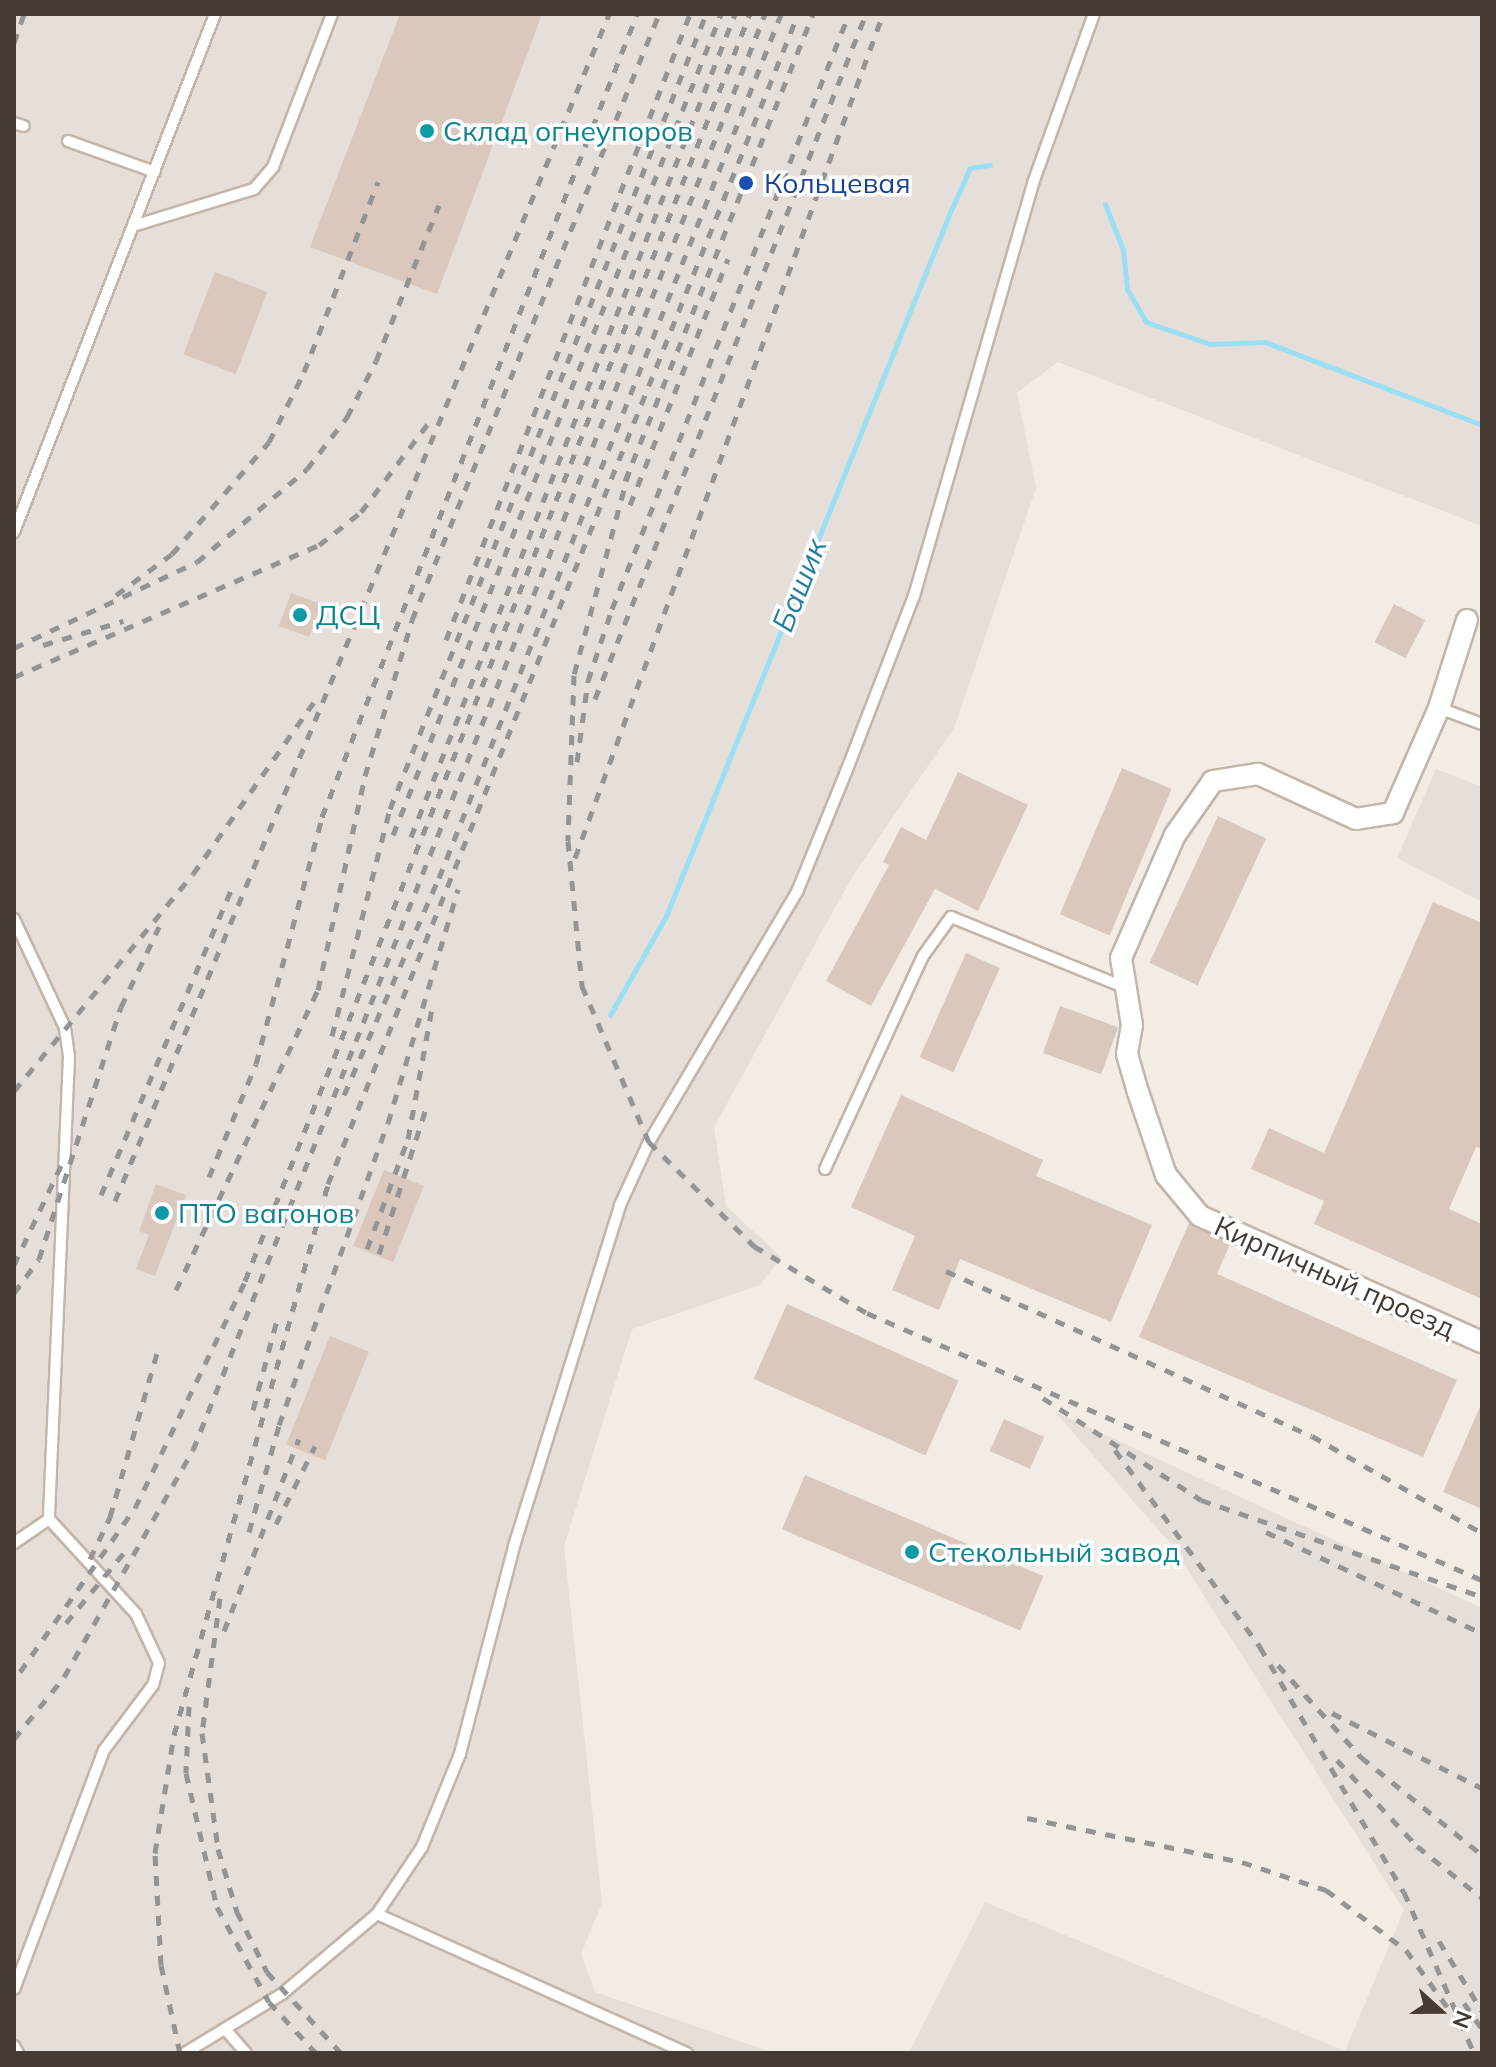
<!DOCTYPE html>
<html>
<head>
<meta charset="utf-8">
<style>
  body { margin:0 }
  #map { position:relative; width:1496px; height:2067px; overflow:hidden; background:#f3ece4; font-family:Mulish,sans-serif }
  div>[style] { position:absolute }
  .industrial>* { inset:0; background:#e5ded9 }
  .stream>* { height:5px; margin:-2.5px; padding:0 2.5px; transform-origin:2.5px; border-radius:2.5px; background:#9bdff5 }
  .building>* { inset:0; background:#d9c8bb; transform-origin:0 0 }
  .roads { filter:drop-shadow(2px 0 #c2b5a9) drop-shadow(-2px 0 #c2b5a9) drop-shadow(0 2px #c2b5a9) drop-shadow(0 -2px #c2b5a9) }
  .lane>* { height:10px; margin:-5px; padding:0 5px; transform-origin:5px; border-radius:5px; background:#fff }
  .street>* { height:20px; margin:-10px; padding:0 10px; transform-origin:10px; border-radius:10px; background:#fff }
  .rail>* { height:5px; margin-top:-2.5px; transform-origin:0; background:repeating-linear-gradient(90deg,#949494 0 10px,transparent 0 20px) }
  .dots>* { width:22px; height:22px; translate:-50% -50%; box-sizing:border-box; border:4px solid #fff; border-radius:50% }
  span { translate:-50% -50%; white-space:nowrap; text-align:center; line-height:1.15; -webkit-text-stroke:7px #fff; paint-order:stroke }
  .culture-label { font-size:28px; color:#0d838f }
  .left { translate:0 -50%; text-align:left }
  .transit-label { font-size:28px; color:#164399 }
  .street-label { font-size:28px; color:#463b33 }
  .water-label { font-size:30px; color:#2280a0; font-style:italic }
  .frame { position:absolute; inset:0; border:16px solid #463b33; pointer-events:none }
  .north { position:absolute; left:1400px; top:1971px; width:80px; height:80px; -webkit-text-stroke:6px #fff; paint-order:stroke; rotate:111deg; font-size:22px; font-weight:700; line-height:32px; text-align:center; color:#463b33 }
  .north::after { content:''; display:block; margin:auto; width:28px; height:36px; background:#463b33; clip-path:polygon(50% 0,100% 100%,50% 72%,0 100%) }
</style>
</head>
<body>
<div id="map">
  <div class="industrial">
    <i style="clip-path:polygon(14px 14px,1482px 14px,1482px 526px,1058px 362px,1017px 393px,1036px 488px,954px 728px,852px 877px,714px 1127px,726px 1206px,781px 1257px,760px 1285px,632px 1329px,564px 1546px,602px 1903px,581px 1954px,595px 1992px,774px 2053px,14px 2053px)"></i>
    <i style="clip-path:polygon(1436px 769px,1482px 787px,1482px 902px,1397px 858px)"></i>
    <i style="clip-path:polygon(1055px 1412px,1482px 1608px,1482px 2053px,909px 2053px,985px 1902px,1345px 2051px,1404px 1910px,1171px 1544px)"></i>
  </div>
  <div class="stream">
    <i style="left:1105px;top:204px;width:49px;rotate:68.6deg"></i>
    <i style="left:1123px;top:250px;width:39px;rotate:84deg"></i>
    <i style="left:1127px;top:289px;width:38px;rotate:60deg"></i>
    <i style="left:1146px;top:322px;width:68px;rotate:19deg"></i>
    <i style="left:1210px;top:344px;width:55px;rotate:-2.1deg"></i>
    <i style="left:1265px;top:342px;width:232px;rotate:20.9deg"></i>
    <i style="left:610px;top:1015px;width:114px;rotate:-60.5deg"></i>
    <i style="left:666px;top:916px;width:761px;rotate:-68.02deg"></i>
    <i style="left:951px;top:210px;width:46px;rotate:-65.7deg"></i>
    <i style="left:970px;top:168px;width:20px;rotate:-9deg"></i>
  </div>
  <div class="building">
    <i style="clip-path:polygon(400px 14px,542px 14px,437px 294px,310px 247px)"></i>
    <i style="left:215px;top:272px;width:56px;height:88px;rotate:21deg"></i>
    <i style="left:291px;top:593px;width:32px;height:35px;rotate:20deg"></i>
    <i style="left:1394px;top:604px;width:35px;height:43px;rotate:27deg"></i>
    <i style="left:1122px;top:768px;width:54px;height:159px;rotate:23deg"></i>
    <i style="clip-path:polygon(958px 772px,1028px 805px,978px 911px,935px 889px,871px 1006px,826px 981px,889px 865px,883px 862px,901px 827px,926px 840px)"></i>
    <i style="left:1218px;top:816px;width:53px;height:162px;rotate:25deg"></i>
    <i style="clip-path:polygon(1433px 902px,1482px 923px,1482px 1149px,1476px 1147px,1449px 1209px,1482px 1224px,1482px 1299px,1314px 1224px,1324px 1201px,1251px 1169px,1269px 1128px,1324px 1153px)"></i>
    <i style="left:966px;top:953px;width:37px;height:114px;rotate:24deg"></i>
    <i style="left:1060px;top:1006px;width:62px;height:50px;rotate:20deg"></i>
    <i style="clip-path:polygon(901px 1095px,1043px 1160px,1036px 1176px,1152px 1225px,1111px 1322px,960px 1259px,939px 1310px,892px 1290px,915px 1236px,851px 1207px)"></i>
    <i style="left:384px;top:1170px;width:43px;height:82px;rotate:22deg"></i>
    <i style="clip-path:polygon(156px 1184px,186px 1195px,155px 1276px,136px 1269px,149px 1235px,139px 1231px)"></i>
    <i style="clip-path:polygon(1189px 1223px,1230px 1244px,1217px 1274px,1457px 1380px,1423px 1457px,1139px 1337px)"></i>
    <i style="left:787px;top:1304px;width:188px;height:82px;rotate:24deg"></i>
    <i style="left:330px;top:1336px;width:42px;height:117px;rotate:22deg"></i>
    <i style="clip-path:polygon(1482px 1402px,1482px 1509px,1443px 1492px)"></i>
    <i style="left:1004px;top:1419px;width:44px;height:35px;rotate:24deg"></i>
    <i style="left:805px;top:1475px;width:259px;height:59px;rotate:23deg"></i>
  </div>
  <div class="roads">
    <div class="lane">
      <i style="left:14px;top:123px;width:10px;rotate:17deg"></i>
      <i style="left:68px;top:141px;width:92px;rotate:19.6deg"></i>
      <i style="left:133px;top:226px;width:127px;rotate:-17deg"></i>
      <i style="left:254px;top:189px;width:29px;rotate:-49deg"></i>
      <i style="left:273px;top:167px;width:164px;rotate:-68.9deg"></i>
      <i style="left:14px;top:532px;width:556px;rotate:-68.79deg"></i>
      <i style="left:1439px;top:708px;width:46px;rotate:20.4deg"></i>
      <i style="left:14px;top:919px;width:120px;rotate:64.9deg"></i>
      <i style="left:65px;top:1028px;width:29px;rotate:82deg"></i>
      <i style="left:69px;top:1057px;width:462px;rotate:92.5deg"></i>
      <i style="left:49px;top:1519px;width:129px;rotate:47.5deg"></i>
      <i style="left:136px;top:1614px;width:54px;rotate:64.9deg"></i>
      <i style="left:159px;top:1663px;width:23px;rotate:105deg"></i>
      <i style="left:153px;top:1685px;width:81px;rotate:127deg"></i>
      <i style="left:104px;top:1750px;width:255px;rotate:110.6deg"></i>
      <i style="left:825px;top:1169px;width:234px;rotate:-65.3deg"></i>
      <i style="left:923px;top:956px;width:48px;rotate:-54.3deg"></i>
      <i style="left:951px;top:917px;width:189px;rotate:22.1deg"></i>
      <i style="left:14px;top:1543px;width:42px;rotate:-34.4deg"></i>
      <i style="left:377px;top:1914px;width:340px;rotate:24.2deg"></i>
      <i style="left:225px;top:2029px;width:32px;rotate:49deg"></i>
      <i style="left:14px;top:2046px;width:8px;rotate:60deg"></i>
      <i style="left:185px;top:2053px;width:114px;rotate:-31.3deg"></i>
      <i style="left:282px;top:1994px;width:124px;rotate:-40.1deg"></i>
      <i style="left:377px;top:1914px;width:81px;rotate:-56.1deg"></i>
      <i style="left:422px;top:1847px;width:100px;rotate:-67.8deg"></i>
      <i style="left:460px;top:1754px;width:215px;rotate:-75.4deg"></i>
      <i style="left:514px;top:1546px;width:357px;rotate:-72.7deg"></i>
      <i style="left:620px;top:1205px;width:69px;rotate:-65.3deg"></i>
      <i style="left:649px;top:1142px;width:291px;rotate:-59.4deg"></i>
      <i style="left:797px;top:892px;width:130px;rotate:-67.8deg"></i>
      <i style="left:846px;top:772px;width:189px;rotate:-68.9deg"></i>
      <i style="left:914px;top:596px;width:430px;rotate:-73.9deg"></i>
      <i style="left:1033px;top:183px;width:180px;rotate:-70.2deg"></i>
    </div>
    <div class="street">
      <i style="left:1467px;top:620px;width:92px;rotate:107.7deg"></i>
      <i style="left:1439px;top:708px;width:115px;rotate:113.7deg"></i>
      <i style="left:1393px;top:813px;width:37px;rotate:171deg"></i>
      <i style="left:1356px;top:819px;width:108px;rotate:-155.3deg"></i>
      <i style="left:1258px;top:774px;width:46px;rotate:171.2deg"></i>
      <i style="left:1213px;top:781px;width:66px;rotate:125.1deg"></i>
      <i style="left:1175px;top:835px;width:134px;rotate:113.7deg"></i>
      <i style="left:1121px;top:958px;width:68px;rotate:80.7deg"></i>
      <i style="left:1132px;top:1025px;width:29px;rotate:100deg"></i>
      <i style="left:1127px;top:1054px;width:40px;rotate:74deg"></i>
      <i style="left:1138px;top:1092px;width:88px;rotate:71.4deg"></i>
      <i style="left:1166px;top:1175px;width:53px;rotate:50.3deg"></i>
      <i style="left:1200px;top:1216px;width:309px;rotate:24.1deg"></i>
    </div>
  </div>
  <div class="rail">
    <i style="left:14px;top:43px;width:31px;rotate:-71deg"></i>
    <i style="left:629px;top:471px;width:211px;rotate:105.1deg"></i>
    <i style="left:574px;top:675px;width:166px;rotate:92.1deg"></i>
    <i style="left:568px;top:841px;width:146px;rotate:84.5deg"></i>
    <i style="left:582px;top:986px;width:170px;rotate:66.8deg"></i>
    <i style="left:649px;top:1142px;width:148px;rotate:44.7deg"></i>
    <i style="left:754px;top:1246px;width:131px;rotate:30.7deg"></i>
    <i style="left:867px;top:1313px;width:670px;rotate:23.47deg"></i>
    <i style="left:625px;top:481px;width:503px;rotate:-68.07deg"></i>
    <i style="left:630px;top:505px;width:265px;rotate:-68.3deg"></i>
    <i style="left:116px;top:595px;width:69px;rotate:-36.2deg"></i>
    <i style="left:172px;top:554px;width:148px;rotate:-49.1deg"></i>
    <i style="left:269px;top:442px;width:78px;rotate:-63.4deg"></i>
    <i style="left:304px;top:372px;width:204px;rotate:-68.7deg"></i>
    <i style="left:446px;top:640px;width:672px;rotate:-68.71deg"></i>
    <i style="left:43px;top:645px;width:84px;rotate:-16.7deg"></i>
    <i style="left:14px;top:648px;width:202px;rotate:-25.2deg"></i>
    <i style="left:197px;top:562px;width:144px;rotate:-40.2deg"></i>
    <i style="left:307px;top:469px;width:66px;rotate:-52.4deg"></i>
    <i style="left:347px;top:417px;width:63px;rotate:-62.6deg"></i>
    <i style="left:376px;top:361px;width:168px;rotate:-68deg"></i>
    <i style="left:14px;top:677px;width:332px;rotate:-23.4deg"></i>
    <i style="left:319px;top:545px;width:53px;rotate:-38.2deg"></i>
    <i style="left:361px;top:512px;width:118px;rotate:-52.9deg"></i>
    <i style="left:595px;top:699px;width:737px;rotate:-68.42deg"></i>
    <i style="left:577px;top:762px;width:82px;rotate:-82.3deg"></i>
    <i style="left:588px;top:681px;width:76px;rotate:-71.6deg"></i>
    <i style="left:612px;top:609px;width:640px;rotate:-68.28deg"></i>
    <i style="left:393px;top:835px;width:884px;rotate:-68.22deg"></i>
    <i style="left:411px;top:837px;width:884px;rotate:-68.51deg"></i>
    <i style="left:575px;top:858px;width:898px;rotate:-69.95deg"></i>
    <i style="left:332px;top:1036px;width:234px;rotate:-75.7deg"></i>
    <i style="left:390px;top:809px;width:856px;rotate:-68.32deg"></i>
    <i style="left:14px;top:1091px;width:281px;rotate:-50.5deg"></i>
    <i style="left:193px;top:874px;width:210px;rotate:-54.9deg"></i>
    <i style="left:344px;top:1095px;width:237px;rotate:-66.4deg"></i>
    <i style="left:439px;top:878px;width:929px;rotate:-68.4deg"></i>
    <i style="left:209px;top:1177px;width:122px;rotate:-67.4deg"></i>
    <i style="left:256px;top:1064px;width:256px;rotate:-75deg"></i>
    <i style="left:322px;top:817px;width:863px;rotate:-68.58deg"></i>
    <i style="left:101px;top:1195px;width:336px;rotate:-66.9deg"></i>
    <i style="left:115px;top:1201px;width:1286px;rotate:-67.4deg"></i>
    <i style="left:367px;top:1249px;width:117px;rotate:-69.6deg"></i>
    <i style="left:408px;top:1139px;width:133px;rotate:-79.6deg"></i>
    <i style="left:379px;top:1254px;width:157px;rotate:-72.1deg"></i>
    <i style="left:14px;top:1265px;width:117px;rotate:-64.7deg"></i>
    <i style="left:946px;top:1271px;width:401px;rotate:24.3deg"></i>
    <i style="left:1312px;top:1436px;width:196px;rotate:29.7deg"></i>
    <i style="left:176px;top:1290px;width:332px;rotate:-64.7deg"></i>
    <i style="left:318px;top:990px;width:219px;rotate:-77.6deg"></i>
    <i style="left:365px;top:776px;width:163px;rotate:-73.2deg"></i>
    <i style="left:412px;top:620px;width:654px;rotate:-67.82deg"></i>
    <i style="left:14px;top:1293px;width:42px;rotate:-53.7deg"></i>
    <i style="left:39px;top:1259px;width:265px;rotate:-72deg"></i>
    <i style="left:121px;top:1007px;width:89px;rotate:-64.6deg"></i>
    <i style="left:1043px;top:1398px;width:188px;rotate:32.8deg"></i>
    <i style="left:1201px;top:1500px;width:297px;rotate:19deg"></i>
    <i style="left:253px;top:1410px;width:97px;rotate:-75.1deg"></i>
    <i style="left:1115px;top:1450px;width:245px;rotate:53.6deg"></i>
    <i style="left:1260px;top:1647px;width:284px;rotate:59.6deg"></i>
    <i style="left:1404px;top:1892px;width:176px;rotate:66.5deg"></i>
    <i style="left:276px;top:1524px;width:87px;rotate:-63.4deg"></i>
    <i style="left:249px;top:1532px;width:111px;rotate:-74.3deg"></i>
    <i style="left:279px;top:1425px;width:321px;rotate:-70.2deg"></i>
    <i style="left:388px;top:1123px;width:244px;rotate:-73.3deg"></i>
    <i style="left:1266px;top:1532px;width:238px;rotate:25.1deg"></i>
    <i style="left:90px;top:1559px;width:47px;rotate:-64.5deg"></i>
    <i style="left:110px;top:1517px;width:171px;rotate:-74deg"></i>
    <i style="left:220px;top:1598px;width:136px;rotate:97.6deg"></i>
    <i style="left:202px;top:1733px;width:117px;rotate:82.1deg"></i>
    <i style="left:218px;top:1849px;width:66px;rotate:73.2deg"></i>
    <i style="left:237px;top:1912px;width:67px;rotate:63.4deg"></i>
    <i style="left:267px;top:1972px;width:110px;rotate:47.6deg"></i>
    <i style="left:66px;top:1623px;width:96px;rotate:-50.5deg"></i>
    <i style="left:224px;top:1631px;width:206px;rotate:-68.7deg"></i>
    <i style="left:1278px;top:1665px;width:124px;rotate:47.9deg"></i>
    <i style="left:1361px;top:1757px;width:156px;rotate:39deg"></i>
    <i style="left:20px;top:1672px;width:200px;rotate:-55deg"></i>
    <i style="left:135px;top:1508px;width:252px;rotate:-64.1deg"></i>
    <i style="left:245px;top:1281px;width:1364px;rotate:-68.27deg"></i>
    <i style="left:189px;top:1706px;width:67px;rotate:92.6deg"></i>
    <i style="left:186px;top:1773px;width:138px;rotate:77deg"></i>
    <i style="left:217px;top:1907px;width:108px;rotate:61.3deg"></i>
    <i style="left:269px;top:2002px;width:69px;rotate:47.3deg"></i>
    <i style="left:1332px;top:1713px;width:168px;rotate:26.6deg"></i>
    <i style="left:14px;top:1739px;width:80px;rotate:-51.1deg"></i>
    <i style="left:64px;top:1677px;width:261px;rotate:-60.4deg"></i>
    <i style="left:193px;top:1450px;width:1546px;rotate:-68.28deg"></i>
    <i style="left:1337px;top:1760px;width:117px;rotate:47.1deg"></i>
    <i style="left:1417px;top:1846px;width:83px;rotate:38.7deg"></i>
    <i style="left:1027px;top:1818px;width:219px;rotate:11.6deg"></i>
    <i style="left:1242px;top:1862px;width:89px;rotate:18.4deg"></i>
    <i style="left:1326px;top:1890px;width:100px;rotate:36.9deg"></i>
    <i style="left:1406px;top:1950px;width:72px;rotate:54.1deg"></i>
    <i style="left:1439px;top:1941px;width:82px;rotate:58.4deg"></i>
    <i style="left:1464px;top:2003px;width:32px;rotate:55deg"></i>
    <i style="left:180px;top:2053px;width:90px;rotate:-102.2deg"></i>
    <i style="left:161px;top:1965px;width:112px;rotate:-93.1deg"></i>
    <i style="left:155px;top:1853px;width:120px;rotate:-80.9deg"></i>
    <i style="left:174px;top:1735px;width:572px;rotate:-74.38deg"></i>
    <i style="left:328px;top:1184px;width:1261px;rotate:-68.11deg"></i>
  </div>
  <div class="dots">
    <i style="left:427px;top:131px;background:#0f9aa8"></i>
    <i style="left:746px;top:183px;background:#1a4fb4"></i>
    <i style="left:300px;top:615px;background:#0f9aa8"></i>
    <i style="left:162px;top:1213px;background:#0f9aa8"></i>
    <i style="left:912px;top:1552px;background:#0f9aa8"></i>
  </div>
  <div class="culture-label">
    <span class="left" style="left:443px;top:131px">Склад огнеупоров</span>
    <span class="left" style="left:316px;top:615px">ДСЦ</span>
    <span class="left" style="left:178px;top:1213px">ПТО вагонов</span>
    <span class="left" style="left:928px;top:1552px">Стекольный завод</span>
  </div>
  <div class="transit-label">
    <span class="left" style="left:764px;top:183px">Кольцевая</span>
  </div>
  <div class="street-label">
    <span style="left:1335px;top:1277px;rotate:24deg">Кирпичный проезд</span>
  </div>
  <div class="water-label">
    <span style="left:799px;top:585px;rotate:-68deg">Башик</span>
  </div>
  <div class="frame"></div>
  <div class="north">N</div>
</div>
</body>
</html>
